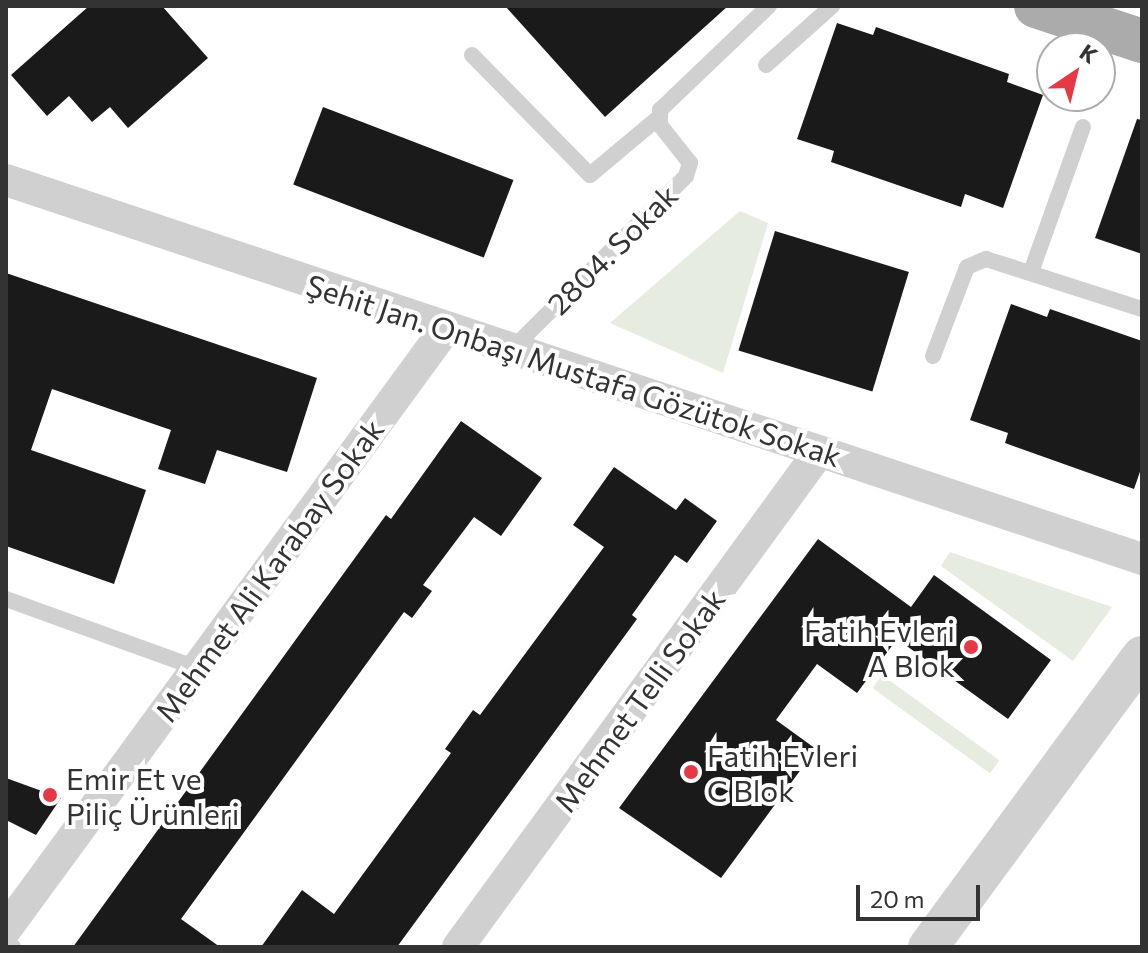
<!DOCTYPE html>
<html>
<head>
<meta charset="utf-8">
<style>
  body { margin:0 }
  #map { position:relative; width:1148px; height:953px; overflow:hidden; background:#fff; font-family:Commissioner,sans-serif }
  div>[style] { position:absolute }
  .green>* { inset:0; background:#e6ecdf; transform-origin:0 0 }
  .building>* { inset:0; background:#1a1a1a; transform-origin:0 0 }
  .service>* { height:16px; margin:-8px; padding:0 8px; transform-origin:8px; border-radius:8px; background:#d0d0d0 }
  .minor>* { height:32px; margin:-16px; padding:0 16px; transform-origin:16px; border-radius:16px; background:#d0d0d0 }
  .tertiary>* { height:40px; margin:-20px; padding:0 20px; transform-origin:20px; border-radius:20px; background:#d0d0d0 }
  .primary>* { height:44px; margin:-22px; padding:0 22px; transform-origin:22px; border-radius:22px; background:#ababab }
  .dots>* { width:22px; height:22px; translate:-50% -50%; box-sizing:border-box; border:4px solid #fff; border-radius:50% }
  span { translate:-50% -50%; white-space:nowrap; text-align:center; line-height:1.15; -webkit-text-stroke:8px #fff; paint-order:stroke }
  .street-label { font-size:30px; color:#333 }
  .poi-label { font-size:30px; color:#333 }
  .right { translate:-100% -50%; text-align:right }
  .left { translate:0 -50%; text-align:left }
  .frame { position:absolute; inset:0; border:8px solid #333; pointer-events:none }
  .north { position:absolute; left:1036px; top:32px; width:80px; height:80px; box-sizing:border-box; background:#fff; border:2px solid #adadad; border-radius:50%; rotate:35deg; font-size:22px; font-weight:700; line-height:32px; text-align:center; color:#333 }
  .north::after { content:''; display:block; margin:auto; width:28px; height:36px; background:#e63946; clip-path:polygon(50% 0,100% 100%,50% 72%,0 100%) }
  .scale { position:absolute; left:856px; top:885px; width:124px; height:36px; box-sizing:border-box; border:4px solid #333; border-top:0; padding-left:10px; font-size:24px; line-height:28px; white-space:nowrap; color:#333; -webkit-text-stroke:6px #fff; paint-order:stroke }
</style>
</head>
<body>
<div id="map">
  <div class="green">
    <i style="clip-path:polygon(740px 211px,768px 223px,723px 373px,610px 323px)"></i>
    <i style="clip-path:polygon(950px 552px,1020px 576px,1112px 607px,1073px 661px,941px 566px)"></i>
    <i style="left:882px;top:675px;width:145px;height:16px;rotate:36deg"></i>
  </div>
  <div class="building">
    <i style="clip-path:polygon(89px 6px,162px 6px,208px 58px,128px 128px,110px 107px,92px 122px,69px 96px,47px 116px,11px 75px)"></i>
    <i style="clip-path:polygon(505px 6px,728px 6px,605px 117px)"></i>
    <i style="clip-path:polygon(837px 23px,873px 35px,876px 27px,1009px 74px,1007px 82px,1043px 95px,1003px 208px,965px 194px,961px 207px,831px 162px,834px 151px,797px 139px)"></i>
    <i style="left:323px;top:107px;width:204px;height:83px;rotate:21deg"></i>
    <i style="clip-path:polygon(1137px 119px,1142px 120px,1142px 254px,1095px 238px)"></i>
    <i style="left:775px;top:231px;width:140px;height:125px;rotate:17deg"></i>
    <i style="clip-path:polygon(6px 273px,317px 378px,287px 472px,217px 450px,205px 484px,158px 469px,171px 430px,52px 389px,31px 450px,146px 490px,114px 584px,6px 546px)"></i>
    <i style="clip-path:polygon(1011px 304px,1047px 317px,1050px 309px,1142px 341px,1142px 466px,1134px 489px,1005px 443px,1008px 433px,970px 420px)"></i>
    <i style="clip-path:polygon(461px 421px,542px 478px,501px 536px,474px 517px,423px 585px,432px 591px,412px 618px,404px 612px,181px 919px,220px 947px,73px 947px,386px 515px,391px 519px)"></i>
    <i style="clip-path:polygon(614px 467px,676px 510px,685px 498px,717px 521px,687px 563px,675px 555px,632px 615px,637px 619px,397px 947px,261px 947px,302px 890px,334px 914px,451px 753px,445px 749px,473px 710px,480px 715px,604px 547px,573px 525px)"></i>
    <i style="clip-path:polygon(818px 539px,911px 607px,934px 575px,1051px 660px,1008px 719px,897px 639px,857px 693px,817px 664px,776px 720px,816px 749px,721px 878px,619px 808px)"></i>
    <i style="clip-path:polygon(6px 778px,61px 798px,36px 835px,6px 820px)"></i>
  </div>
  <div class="service">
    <i style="left:472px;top:55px;width:168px;rotate:45.5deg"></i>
    <i style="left:590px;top:175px;width:87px;rotate:-39.9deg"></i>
    <i style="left:766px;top:65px;width:89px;rotate:-41.8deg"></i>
    <i style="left:1031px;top:272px;width:154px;rotate:-70.3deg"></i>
    <i style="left:512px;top:349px;width:245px;rotate:-44.8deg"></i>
    <i style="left:686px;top:176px;width:14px;rotate:-73deg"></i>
    <i style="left:690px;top:163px;width:48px;rotate:-128.3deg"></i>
    <i style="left:660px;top:125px;width:15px;rotate:-90deg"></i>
    <i style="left:660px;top:110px;width:151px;rotate:-43.7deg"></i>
    <i style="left:933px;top:356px;width:95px;rotate:-69.1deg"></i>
    <i style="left:967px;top:267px;width:21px;rotate:-23deg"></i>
    <i style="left:986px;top:259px;width:164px;rotate:17.8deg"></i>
    <i style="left:6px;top:599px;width:203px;rotate:19.9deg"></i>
    <i style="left:6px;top:942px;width:9px;rotate:36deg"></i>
  </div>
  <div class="minor">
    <i style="left:6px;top:180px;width:1198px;rotate:18.45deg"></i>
    <i style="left:6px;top:929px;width:746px;rotate:-53.78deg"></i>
    <i style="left:458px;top:947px;width:613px;rotate:-53.9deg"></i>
  </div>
  <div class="tertiary">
    <i style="left:928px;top:947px;width:361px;rotate:-53.7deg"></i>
  </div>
  <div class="primary">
    <i style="left:1036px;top:6px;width:112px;rotate:18.3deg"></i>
  </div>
  <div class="dots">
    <i style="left:971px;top:647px;background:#e63946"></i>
    <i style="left:691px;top:772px;background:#e63946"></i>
    <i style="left:50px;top:795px;background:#e63946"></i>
  </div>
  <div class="street-label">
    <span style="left:612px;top:249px;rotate:-45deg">2804. Sokak</span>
    <span style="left:574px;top:370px;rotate:18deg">Şehit Jan. Onbaşı Mustafa Gözütok Sokak</span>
    <span style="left:269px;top:570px;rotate:-54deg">Mehmet Ali Karabay Sokak</span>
    <span style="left:639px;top:700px;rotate:-54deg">Mehmet Telli Sokak</span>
  </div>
  <div class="poi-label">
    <span class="right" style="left:955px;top:647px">Fatih Evleri<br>A Blok</span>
    <span class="left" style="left:707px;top:772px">Fatih Evleri<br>C Blok</span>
    <span class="left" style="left:66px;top:795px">Emir Et ve<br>Piliç Ürünleri</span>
  </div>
  <div class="frame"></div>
  <div class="north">K</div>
  <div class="scale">20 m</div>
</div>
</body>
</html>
